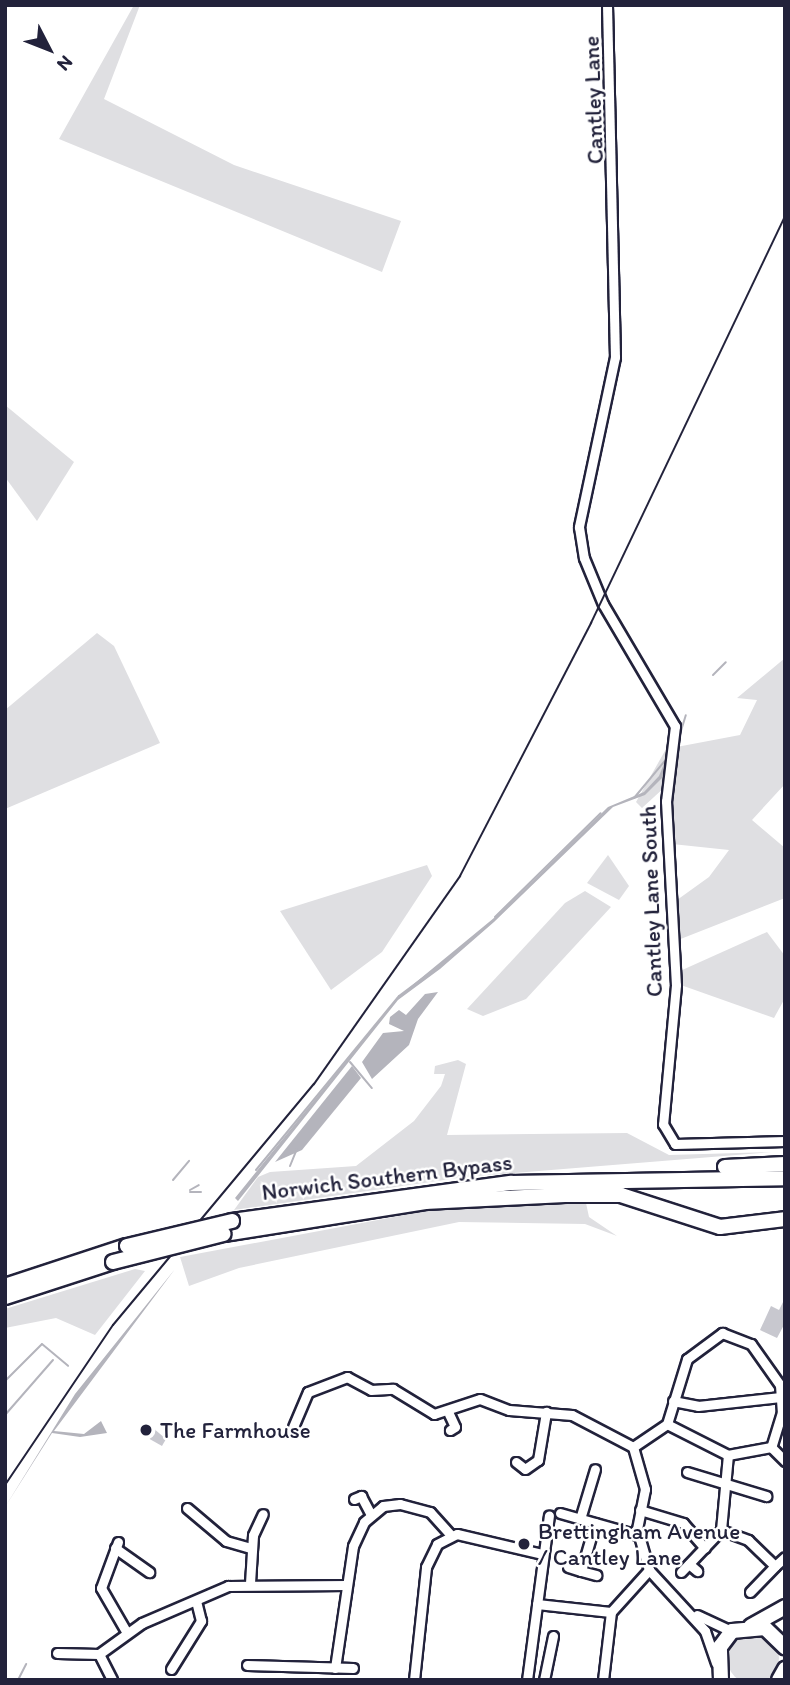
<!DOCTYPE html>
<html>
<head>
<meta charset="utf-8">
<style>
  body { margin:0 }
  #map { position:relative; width:790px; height:1685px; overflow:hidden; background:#fff; font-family:Itim,sans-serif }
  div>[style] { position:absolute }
  .green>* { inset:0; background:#dfdfe2 }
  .round { border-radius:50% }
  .water>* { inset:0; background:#b4b4bc }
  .stream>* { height:2px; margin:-1px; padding:0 1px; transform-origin:1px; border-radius:1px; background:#b4b4bc }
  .building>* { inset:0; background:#c8c8cf }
  .roads { filter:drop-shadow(2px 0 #22223b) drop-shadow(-2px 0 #22223b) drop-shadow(0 2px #22223b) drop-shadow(0 -2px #22223b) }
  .minor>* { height:9px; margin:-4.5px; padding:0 4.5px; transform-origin:4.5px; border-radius:4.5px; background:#fff }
  .highway>* { height:14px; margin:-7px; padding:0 7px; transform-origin:7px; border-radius:7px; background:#fff }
  .rail>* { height:2px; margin:-1px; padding:0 1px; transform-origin:1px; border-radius:1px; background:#22223b }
  .bridges { filter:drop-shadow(2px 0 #22223b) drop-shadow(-2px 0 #22223b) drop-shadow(0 2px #22223b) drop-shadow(0 -2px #22223b) }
  .highway-bridge>* { height:14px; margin:-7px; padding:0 7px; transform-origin:7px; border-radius:7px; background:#fff }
  .dots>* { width:19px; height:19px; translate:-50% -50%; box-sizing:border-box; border:4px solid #fff; border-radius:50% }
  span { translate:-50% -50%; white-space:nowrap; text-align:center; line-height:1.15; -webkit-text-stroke:5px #fff; paint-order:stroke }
  .street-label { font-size:23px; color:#22223b }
  .poi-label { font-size:23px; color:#22223b }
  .left { translate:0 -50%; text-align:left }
  .frame { position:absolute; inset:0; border:7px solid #22223b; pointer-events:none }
  .north { position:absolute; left:14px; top:14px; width:70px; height:70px; -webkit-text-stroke:5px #fff; paint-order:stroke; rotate:132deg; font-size:19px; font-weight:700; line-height:28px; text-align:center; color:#22223b }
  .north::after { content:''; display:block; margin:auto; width:24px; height:32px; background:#22223b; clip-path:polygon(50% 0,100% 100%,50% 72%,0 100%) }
</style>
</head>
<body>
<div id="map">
  <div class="green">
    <i style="clip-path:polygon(134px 5px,140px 5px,104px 99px,234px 165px,401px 221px,382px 272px,59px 139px)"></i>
    <i style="clip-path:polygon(5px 405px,74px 462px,37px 521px,5px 477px)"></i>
    <i style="clip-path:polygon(97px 633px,114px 646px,160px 743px,5px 809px,5px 710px)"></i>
    <i style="clip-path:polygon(785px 658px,785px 784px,752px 820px,785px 848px,785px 898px,678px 940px,677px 900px,709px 877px,729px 850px,672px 844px,666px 786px,642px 808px,636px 802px,666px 749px,740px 735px,757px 700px,737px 698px)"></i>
    <i style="clip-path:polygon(608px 855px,629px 886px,619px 900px,587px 883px)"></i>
    <i style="clip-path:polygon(427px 865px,432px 876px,382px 952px,331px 990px,280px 911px)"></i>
    <i style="clip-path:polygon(585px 891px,611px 907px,526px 999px,483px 1016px,467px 1009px,565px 903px)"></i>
    <i style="clip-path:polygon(767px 932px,785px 956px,785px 998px,774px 1018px,678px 984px,680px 971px)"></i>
    <i style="clip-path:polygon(458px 1060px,466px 1064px,447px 1135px,627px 1133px,669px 1155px,772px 1152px,465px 1177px,234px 1210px,258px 1177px,270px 1172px,356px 1166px,414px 1121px,441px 1086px,445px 1074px,434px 1074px,435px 1066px)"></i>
    <i style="clip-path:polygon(586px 1203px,589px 1217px,617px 1236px,585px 1224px,459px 1222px,239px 1268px,189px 1286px,180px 1257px,431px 1210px)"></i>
    <i style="clip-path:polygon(135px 1269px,145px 1271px,95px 1335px,56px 1318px,5px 1328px,5px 1309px)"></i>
    <i class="round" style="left:727px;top:1632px;width:52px;height:52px"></i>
  </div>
  <div class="water">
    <i style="clip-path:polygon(672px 744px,662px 778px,645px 795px,613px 807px,494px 922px,440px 969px,398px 1000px,238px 1201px,235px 1198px,398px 997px,500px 913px,608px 807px,644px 792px,659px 776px)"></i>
    <i style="clip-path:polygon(438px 992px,418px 1019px,409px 1045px,372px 1079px,362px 1062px,383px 1033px,404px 1031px,389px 1024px,390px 1017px,399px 1010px,406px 1015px,425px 994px)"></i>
    <i style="clip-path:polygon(352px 1066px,361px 1078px,302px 1150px,275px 1162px)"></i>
    <i style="clip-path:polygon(175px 1269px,54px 1431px,84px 1434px,101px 1421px,107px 1433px,80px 1437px,52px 1433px,5px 1507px,75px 1394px)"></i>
  </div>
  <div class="stream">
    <i style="left:713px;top:675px;width:18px;rotate:-45deg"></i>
    <i style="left:677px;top:744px;width:30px;rotate:-73deg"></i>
    <i style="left:634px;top:798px;width:53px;rotate:-50.3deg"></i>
    <i style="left:495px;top:917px;width:148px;rotate:-44.5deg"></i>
    <i style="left:350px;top:1062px;width:34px;rotate:50deg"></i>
    <i style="left:290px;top:1166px;width:18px;rotate:-68deg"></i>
    <i style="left:256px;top:1170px;width:225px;rotate:-50.6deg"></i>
    <i style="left:399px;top:996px;width:60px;rotate:-36.9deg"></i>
    <i style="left:173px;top:1180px;width:25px;rotate:-50deg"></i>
    <i style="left:190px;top:1190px;width:10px;rotate:-29deg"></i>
    <i style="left:190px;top:1192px;width:11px"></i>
    <i style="left:5px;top:1381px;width:52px;rotate:-45deg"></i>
    <i style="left:42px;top:1344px;width:34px;rotate:40deg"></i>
    <i style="left:5px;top:1415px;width:73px;rotate:-48.9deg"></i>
    <i style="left:18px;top:1680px;width:18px;rotate:-63deg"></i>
  </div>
  <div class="building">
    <i style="clip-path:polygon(785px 1298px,785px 1323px,777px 1338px,760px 1330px,771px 1306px,779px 1310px)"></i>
    <i style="clip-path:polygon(146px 1422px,166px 1439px,162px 1446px,139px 1433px)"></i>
  </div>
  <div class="roads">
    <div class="minor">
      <i style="left:607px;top:5px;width:352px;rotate:88.7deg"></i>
      <i style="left:615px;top:357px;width:174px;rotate:102deg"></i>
      <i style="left:579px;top:527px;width:31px;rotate:81deg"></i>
      <i style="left:584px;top:558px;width:50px;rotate:67.6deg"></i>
      <i style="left:603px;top:604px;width:142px;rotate:59.5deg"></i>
      <i style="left:675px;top:726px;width:76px;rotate:96.8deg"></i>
      <i style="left:666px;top:801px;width:184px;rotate:86.9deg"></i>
      <i style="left:676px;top:985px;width:140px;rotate:95.3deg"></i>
      <i style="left:663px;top:1124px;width:23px;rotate:59deg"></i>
      <i style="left:675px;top:1144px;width:110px;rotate:-1.6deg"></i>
      <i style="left:722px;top:1333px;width:31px;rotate:21deg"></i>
      <i style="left:751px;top:1344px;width:50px;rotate:54.7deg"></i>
      <i style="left:780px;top:1385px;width:27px;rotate:86deg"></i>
      <i style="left:782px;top:1412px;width:37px;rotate:107deg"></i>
      <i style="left:771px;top:1447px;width:44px;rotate:169.5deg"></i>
      <i style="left:728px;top:1455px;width:68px;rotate:-153.1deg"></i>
      <i style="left:667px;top:1424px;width:68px;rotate:-72.9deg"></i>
      <i style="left:687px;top:1359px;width:44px;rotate:-36.6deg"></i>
      <i style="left:673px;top:1401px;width:25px;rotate:11deg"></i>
      <i style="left:698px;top:1406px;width:83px;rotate:-6.2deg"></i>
      <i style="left:449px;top:1414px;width:14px;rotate:65deg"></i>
      <i style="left:455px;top:1427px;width:6px;rotate:149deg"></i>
      <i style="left:667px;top:1424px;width:41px;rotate:145.9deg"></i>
      <i style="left:633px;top:1447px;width:44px;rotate:74.1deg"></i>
      <i style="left:645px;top:1489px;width:41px;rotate:101.3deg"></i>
      <i style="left:637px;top:1529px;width:43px;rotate:73.7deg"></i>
      <i style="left:649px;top:1570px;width:83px;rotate:47.4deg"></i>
      <i style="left:705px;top:1631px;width:34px;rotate:71deg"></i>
      <i style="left:293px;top:1427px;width:38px;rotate:-67deg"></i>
      <i style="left:308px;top:1392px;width:42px;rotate:-21deg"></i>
      <i style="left:347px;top:1377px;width:27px;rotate:28deg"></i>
      <i style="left:371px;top:1390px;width:22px;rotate:-3deg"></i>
      <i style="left:393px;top:1389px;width:48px;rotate:31.4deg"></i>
      <i style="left:434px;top:1414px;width:48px;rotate:-18.1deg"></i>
      <i style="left:480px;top:1399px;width:31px;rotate:21deg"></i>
      <i style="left:509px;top:1410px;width:63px;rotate:4.5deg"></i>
      <i style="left:572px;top:1415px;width:69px;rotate:27.7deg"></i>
      <i style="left:771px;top:1447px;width:20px;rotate:45deg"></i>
      <i style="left:516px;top:1462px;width:11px;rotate:38deg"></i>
      <i style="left:525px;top:1469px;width:16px;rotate:-35deg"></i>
      <i style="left:538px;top:1460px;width:49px;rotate:-80.5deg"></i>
      <i style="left:687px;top:1472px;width:83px;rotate:16.9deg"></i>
      <i style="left:354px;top:1499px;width:8px;rotate:-23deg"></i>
      <i style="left:361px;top:1496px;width:21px;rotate:62deg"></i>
      <i style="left:187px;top:1508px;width:51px;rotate:40.2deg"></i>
      <i style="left:226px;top:1541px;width:26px;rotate:16deg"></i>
      <i style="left:640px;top:1510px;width:45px;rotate:16.8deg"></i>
      <i style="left:683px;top:1523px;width:33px;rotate:49deg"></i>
      <i style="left:560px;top:1513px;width:81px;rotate:15.8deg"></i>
      <i style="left:580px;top:1519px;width:52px;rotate:-73.3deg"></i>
      <i style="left:721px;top:1530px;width:29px;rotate:20deg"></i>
      <i style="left:748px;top:1540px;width:37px;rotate:44deg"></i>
      <i style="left:775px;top:1566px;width:36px;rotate:134deg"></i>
      <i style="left:118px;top:1542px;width:49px;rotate:110.3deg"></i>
      <i style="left:101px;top:1588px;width:52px;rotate:60deg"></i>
      <i style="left:115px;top:1548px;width:42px;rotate:35.2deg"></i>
      <i style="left:689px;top:1564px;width:11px;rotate:41deg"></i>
      <i style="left:775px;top:1566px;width:13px;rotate:-42deg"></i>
      <i style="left:568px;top:1567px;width:14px;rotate:17deg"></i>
      <i style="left:581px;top:1571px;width:50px;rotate:-73.7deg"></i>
      <i style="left:581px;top:1571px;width:16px;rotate:15deg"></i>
      <i style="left:681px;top:1572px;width:58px;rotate:-46.4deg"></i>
      <i style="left:721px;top:1530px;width:75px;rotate:-84.7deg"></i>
      <i style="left:250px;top:1583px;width:48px;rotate:-86.4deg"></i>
      <i style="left:253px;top:1535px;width:23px;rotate:-65deg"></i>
      <i style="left:537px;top:1604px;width:74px;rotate:6.2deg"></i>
      <i style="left:697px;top:1615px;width:38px;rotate:25deg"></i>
      <i style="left:57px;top:1653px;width:42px;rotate:1.4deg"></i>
      <i style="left:99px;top:1654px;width:53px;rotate:-35.8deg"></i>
      <i style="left:142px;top:1623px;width:94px;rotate:-23.3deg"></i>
      <i style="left:228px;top:1586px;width:119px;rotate:-0.5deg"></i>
      <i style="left:99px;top:1654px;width:29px;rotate:63deg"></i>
      <i style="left:247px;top:1665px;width:106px;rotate:1.6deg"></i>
      <i style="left:335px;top:1668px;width:123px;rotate:-81.6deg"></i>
      <i style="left:353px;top:1546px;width:26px;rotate:-65deg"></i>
      <i style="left:364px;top:1522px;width:25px;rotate:-40deg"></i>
      <i style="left:383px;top:1506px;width:17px;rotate:-7deg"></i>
      <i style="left:400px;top:1504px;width:31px;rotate:15deg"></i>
      <i style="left:430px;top:1512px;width:30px;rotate:48deg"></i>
      <i style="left:171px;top:1669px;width:57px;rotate:-58deg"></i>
      <i style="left:201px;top:1621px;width:21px;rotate:-104deg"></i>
      <i style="left:414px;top:1680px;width:114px;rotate:-83.9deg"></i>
      <i style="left:426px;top:1567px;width:25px;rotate:-64deg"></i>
      <i style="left:437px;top:1544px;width:22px;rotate:-27deg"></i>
      <i style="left:457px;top:1534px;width:87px;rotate:13.2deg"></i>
      <i style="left:527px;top:1680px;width:166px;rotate:-82.4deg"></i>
      <i style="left:544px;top:1680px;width:45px;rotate:-78.4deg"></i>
      <i style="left:603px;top:1680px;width:68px;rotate:-83.3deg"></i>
      <i style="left:611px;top:1612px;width:57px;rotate:-47.9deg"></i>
    </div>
    <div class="highway">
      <i style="left:725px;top:1167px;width:60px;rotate:-2.9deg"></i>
      <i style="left:232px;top:1221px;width:282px;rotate:-7.8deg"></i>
      <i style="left:511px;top:1183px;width:274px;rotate:-1deg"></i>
      <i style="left:224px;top:1234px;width:204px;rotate:-9deg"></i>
      <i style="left:425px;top:1202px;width:140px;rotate:-2.9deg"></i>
      <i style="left:565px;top:1195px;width:56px"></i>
      <i style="left:621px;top:1195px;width:104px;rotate:17.9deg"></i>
      <i style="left:720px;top:1227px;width:65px;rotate:-7deg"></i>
      <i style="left:5px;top:1286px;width:128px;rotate:-18.2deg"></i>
      <i style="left:5px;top:1297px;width:114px;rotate:-18deg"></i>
      <i style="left:751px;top:1626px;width:39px;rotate:-29deg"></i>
      <i style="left:721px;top:1680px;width:33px;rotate:-92deg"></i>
      <i style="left:720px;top:1647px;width:20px;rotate:-53deg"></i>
      <i style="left:732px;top:1631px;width:33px;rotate:-5deg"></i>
      <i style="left:765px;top:1628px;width:28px;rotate:44deg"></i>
      <i style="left:779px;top:1680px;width:13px;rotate:-61deg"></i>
    </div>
  </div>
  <div class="rail">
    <i style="left:5px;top:1485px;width:193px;rotate:-56deg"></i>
    <i style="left:113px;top:1325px;width:314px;rotate:-50.2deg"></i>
    <i style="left:314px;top:1084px;width:254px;rotate:-54.9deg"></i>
    <i style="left:460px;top:876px;width:285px;rotate:-62.6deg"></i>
    <i style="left:591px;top:623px;width:450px;rotate:-64.5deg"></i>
  </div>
  <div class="bridges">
    <div class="highway-bridge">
      <i style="left:127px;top:1246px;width:108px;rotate:-13.4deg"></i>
      <i style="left:113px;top:1262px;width:114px;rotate:-14.2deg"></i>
    </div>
  </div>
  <div class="dots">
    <i style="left:146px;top:1430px;background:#22223b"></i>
    <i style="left:524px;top:1544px;background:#22223b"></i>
  </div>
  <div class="street-label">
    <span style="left:593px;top:100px;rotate:-92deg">Cantley Lane</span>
    <span style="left:651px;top:901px;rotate:-92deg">Cantley Lane South</span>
    <span style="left:387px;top:1177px;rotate:-7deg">Norwich Southern Bypass</span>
  </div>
  <div class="poi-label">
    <span class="left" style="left:160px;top:1430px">The Farmhouse</span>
    <span class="left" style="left:538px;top:1544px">Brettingham Avenue<br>/ Cantley Lane</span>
  </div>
  <div class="frame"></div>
  <div class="north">N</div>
</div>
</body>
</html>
